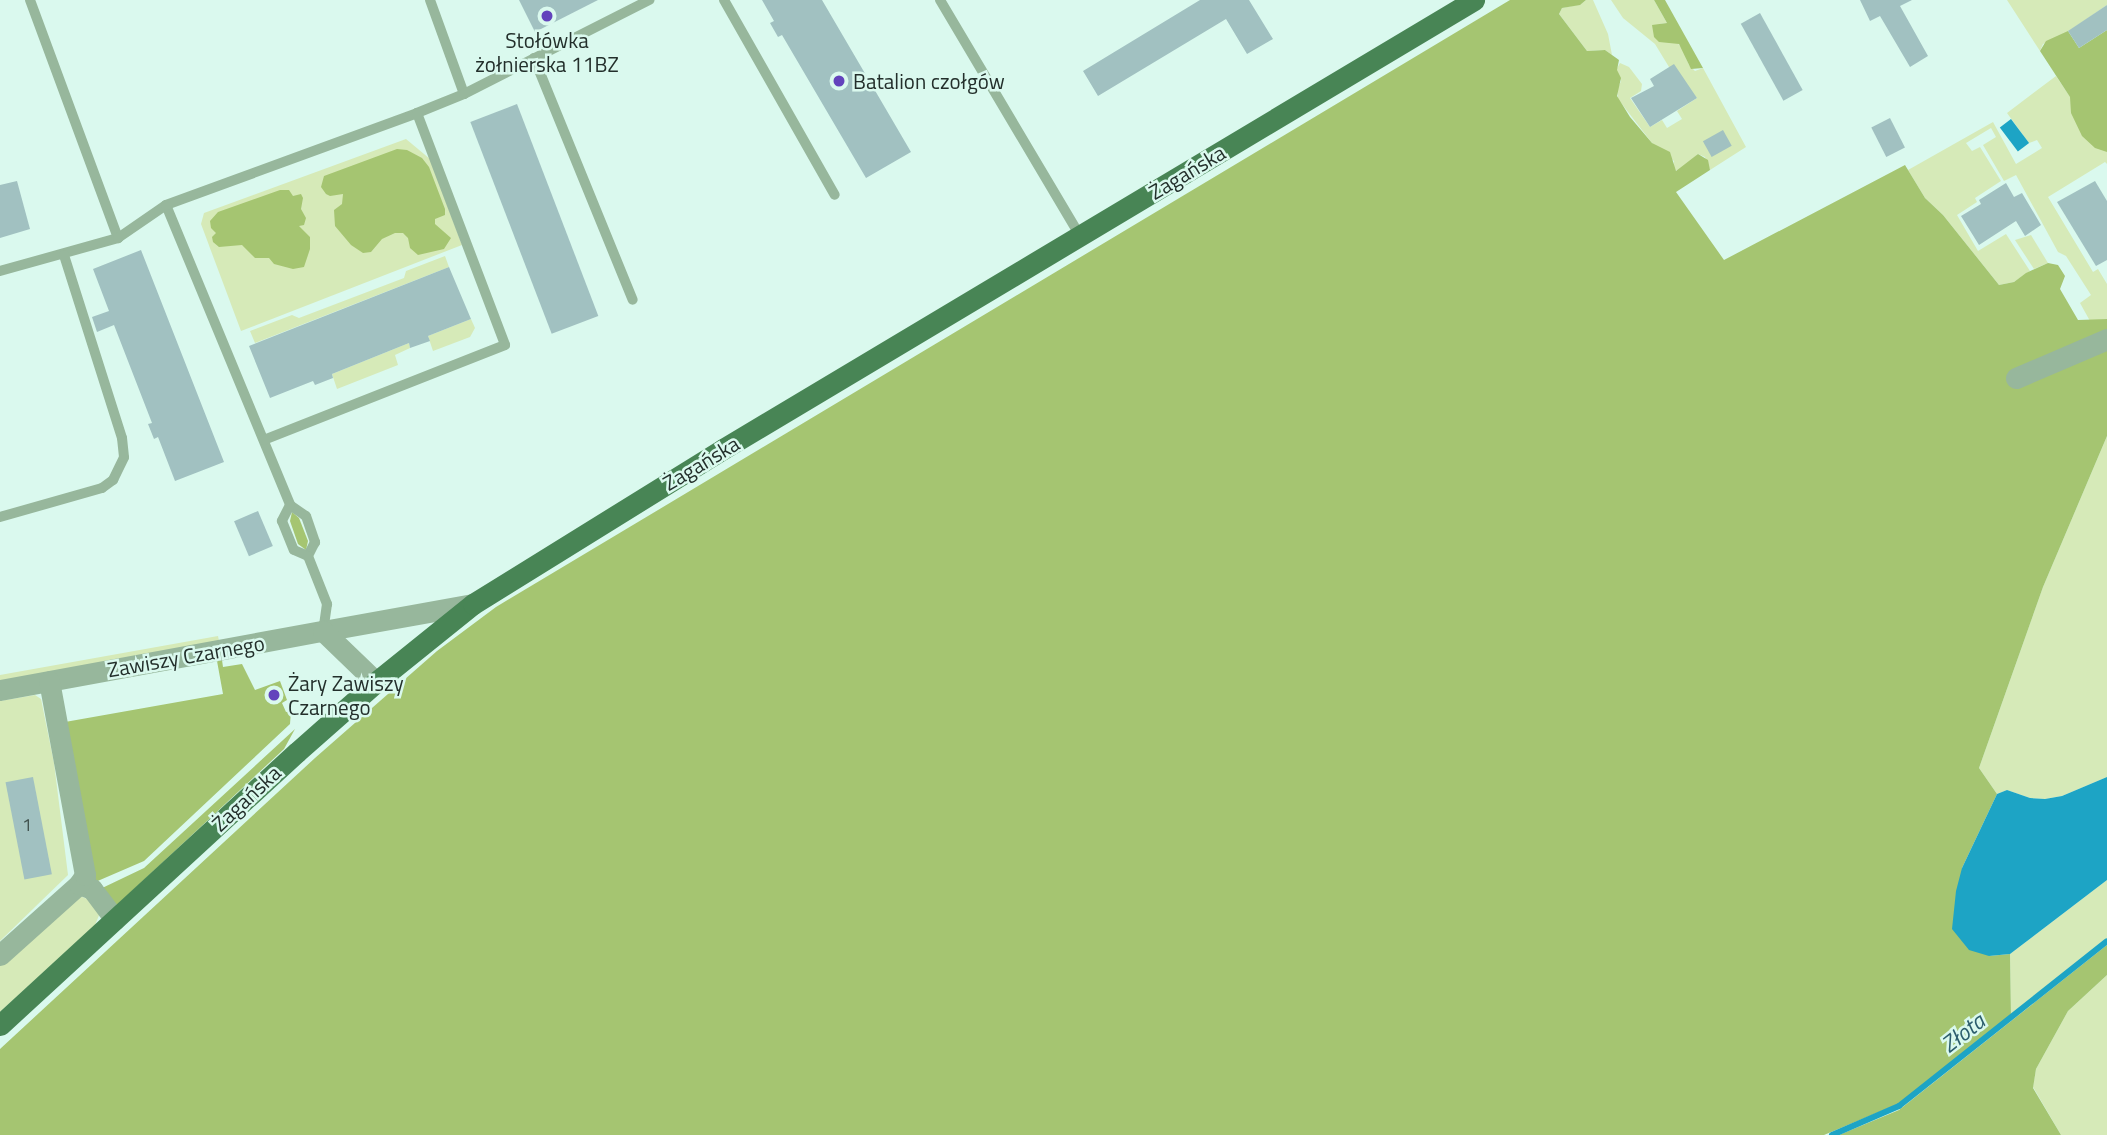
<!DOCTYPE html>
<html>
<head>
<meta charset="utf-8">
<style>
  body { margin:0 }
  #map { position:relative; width:2107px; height:1135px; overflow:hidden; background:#daf9ee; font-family:"Titillium Web",sans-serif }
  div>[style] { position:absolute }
  .green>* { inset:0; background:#d6eab8 }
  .forest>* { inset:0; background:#a5c571 }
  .water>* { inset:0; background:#1da4c5; transform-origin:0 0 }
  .stream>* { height:6px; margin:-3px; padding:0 3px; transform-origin:3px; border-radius:3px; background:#1da4c5 }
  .building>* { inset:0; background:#a1c1c1; transform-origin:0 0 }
  .lane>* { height:10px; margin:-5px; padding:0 5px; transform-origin:5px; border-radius:5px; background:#97b79c }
  .street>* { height:21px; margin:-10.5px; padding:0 10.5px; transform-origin:10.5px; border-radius:10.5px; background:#97b79c }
  .primary>* { height:21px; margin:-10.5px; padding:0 10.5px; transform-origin:10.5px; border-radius:10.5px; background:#488555 }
  .dots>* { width:19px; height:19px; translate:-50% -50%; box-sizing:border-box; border:4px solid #daf9ee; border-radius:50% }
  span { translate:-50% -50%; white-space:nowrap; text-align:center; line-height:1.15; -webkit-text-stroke:5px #daf9ee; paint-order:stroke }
  .number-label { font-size:18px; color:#425450 }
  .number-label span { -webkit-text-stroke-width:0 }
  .poi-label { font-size:21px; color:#232f2b }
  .left { translate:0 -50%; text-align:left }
  .street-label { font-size:21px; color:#232f2b }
  .water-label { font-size:23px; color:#2c5d6c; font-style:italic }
</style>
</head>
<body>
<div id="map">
  <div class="green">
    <i style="clip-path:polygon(1586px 0,1593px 0,1608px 34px,1612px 55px,1605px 50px,1587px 51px,1559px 14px,1562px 8px,1581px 4px)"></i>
    <i style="clip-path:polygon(1611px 0,1654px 0,1667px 23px,1660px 24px,1682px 48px,1689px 65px,1695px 71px,1703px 68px,1746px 147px,1710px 170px,1705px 157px,1698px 154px,1680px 171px,1673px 170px,1674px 161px,1652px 143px,1618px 99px,1617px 90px,1621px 81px,1616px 70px,1620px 63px,1629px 67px,1642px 84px,1641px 91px,1630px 98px,1650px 127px,1662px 120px,1667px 128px,1682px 119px,1677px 111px,1697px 98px,1669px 67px,1655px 44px,1623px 18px)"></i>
    <i style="clip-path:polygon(2007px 0,2107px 0,2107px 5px,2062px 36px,2043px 44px,2040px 51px)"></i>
    <i style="clip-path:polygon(2056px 76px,2107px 151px,2107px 164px,2105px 162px,2048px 197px,2093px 272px,2098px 269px,2107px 284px,2107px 319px,2090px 321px,2080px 303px,2091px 295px,2066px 256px,2058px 252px,2016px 175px,2004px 181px,1983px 145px,1996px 137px,1991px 128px,1966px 143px,1972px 151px,1980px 147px,2001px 181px,1975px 198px,1977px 202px,1957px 215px,1978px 251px,2006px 234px,2030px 271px,2014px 282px,1999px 285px,1943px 215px,1925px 198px,1908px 170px,1993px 122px,2016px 164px,2042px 148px,2037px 140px,2029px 143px,2007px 113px)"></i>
    <i style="clip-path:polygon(406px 139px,430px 159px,462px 245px,241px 331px,201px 224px,204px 213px)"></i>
    <i style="clip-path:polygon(2031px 235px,2048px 263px,2034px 269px,2015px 240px)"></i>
    <i style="clip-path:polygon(445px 256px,449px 267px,255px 343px,250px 331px,292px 315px,299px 318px,404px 278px,406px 271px)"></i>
    <i style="clip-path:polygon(471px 319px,475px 328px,470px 337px,433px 351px,428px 336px)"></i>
    <i style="clip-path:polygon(409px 343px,410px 348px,395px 355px,398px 365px,337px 389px,332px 374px)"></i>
    <i style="clip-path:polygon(2107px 436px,2107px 777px,2062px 796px,2045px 799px,2030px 798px,2007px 790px,1997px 794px,1979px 768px,2043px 587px)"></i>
    <i style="clip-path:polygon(218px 636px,219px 641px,0 681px,0 675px)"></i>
    <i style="clip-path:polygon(35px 695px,41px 699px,54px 763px,68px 875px,0 941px,0 701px)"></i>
    <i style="clip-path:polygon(2107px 880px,2107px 938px,2011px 1017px,2010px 954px)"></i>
    <i style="clip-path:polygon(80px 896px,92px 901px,100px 913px,95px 925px,0 1012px,0 964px)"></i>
    <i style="clip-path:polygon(2107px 975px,2107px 1135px,2061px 1135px,2033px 1087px,2036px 1069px,2068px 1011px)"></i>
  </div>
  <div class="forest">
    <i style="clip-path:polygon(1510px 0,1586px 0,1580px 5px,1562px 8px,1559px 14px,1587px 51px,1605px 50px,1619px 60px,1617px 70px,1621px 78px,1617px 96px,1630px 117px,1652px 143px,1670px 152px,1676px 171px,1698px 154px,1708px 160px,1710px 170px,1676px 192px,1724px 260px,1905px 165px,1925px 198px,1943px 215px,1999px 285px,2014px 282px,2026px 273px,2048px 263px,2058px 265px,2065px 276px,2060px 289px,2078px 320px,2107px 319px,2107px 436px,2043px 587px,1979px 768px,1997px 794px,1962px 868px,1989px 956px,2010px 954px,2011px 1017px,1898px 1104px,1824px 1135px,0 1135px,0 1049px,315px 758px,437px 651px,496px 607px)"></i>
    <i style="clip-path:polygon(1654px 0,1665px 0,1703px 68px,1691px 69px,1679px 44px,1659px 42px,1654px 37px,1652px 25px,1667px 23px)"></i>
    <i style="clip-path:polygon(2107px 30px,2107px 152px,2095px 148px,2082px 136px,2071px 113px,2070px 97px,2040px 51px,2046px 41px,2068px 31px,2079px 48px)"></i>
    <i style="clip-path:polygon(397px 149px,407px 150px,422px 158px,429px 167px,445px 209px,445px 215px,435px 219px,435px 224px,451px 238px,444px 249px,418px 255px,410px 248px,408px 238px,403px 233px,395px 233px,382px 239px,371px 252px,363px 253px,351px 245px,335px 226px,334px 210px,342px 204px,343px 194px,330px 196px,326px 194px,321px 187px,324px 176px)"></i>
    <i style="clip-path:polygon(280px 190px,289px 190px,293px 196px,301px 194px,303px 198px,301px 209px,306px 218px,304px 225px,299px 226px,310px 237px,310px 249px,304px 267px,293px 269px,274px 264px,269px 258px,255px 258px,242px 245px,219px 247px,213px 242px,212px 237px,216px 233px,211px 228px,210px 221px,218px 212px)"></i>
    <i style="clip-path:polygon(292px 512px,299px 518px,308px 541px,306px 550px,298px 544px,290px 521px)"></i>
    <i style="clip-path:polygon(222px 660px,223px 667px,242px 664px,255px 690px,280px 681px,287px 700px,282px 703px,286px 712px,291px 711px,290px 724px,144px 861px,93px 883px,65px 722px,223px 694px,217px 661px)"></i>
    <i style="clip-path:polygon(295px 729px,284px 749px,118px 904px,112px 904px,98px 890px,144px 868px)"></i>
    <i style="clip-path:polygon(2107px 945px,2107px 975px,2068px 1011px,2036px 1069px,2033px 1088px,2061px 1135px,1839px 1135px,1899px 1110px)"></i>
  </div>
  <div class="water">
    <i style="left:2011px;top:119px;width:30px;height:14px;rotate:53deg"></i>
    <i style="clip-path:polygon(2107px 777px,2107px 880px,2010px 954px,1989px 956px,1969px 950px,1952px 929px,1956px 891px,1962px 868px,1997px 794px,2007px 790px,2030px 798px,2045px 799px,2062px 796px)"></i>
  </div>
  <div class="stream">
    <i style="left:1832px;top:1135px;width:73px;rotate:-23.4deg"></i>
    <i style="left:1899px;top:1106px;width:265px;rotate:-38.4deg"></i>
  </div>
  <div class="building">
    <i style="clip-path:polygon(519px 0,598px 0,535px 32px)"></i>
    <i style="clip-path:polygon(762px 0,822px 0,911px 152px,866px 178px,782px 35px,778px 37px,770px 23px,774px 21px)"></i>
    <i style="clip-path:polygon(1200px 0,1249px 0,1273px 39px,1247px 54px,1226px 19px,1098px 96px,1083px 71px)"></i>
    <i style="clip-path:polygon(1860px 0,1912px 0,1900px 6px,1928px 56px,1910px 67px,1880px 16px,1870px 21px)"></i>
    <i style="clip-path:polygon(2107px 5px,2107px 30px,2079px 48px,2068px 31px)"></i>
    <i style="left:1760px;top:13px;width:88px;height:22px;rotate:61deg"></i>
    <i style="clip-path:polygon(1674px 64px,1697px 98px,1650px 127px,1631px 98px,1654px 86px,1650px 79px)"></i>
    <i style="left:517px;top:104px;width:227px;height:50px;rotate:69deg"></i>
    <i style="left:1890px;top:118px;width:33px;height:21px;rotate:63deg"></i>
    <i style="left:1723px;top:130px;width:18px;height:23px;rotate:61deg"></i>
    <i style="clip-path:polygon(17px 181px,30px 229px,0 238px,0 185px)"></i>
    <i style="clip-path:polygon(2095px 181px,2107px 201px,2107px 260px,2096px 266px,2057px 202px)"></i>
    <i style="clip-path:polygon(2006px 183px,2014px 197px,2022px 193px,2041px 225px,2025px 236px,2016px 221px,1979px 245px,1961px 216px,1981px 204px,1979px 200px)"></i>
    <i style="clip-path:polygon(141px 250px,224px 462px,175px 481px,158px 437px,154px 439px,148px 424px,152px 423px,114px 325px,97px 332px,92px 317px,109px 311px,93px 269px)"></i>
    <i style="clip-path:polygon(449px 267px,471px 319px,428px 336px,430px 341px,410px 348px,409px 343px,332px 374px,333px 378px,315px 385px,313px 381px,270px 398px,249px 346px)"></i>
    <i style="left:258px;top:511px;width:38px;height:26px;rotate:67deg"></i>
    <i style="left:33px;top:777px;width:99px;height:28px;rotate:79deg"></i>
  </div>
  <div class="lane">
    <i style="left:30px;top:0;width:254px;rotate:69.7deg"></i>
    <i style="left:430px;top:0;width:100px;rotate:70.1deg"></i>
    <i style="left:724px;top:0;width:224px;rotate:60.4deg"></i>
    <i style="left:940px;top:0;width:274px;rotate:59.3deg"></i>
    <i style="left:534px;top:58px;width:261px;rotate:67.8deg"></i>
    <i style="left:417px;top:113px;width:51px;rotate:-22deg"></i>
    <i style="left:464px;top:94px;width:208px;rotate:-26.9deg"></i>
    <i style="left:166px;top:205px;width:325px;rotate:67.5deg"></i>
    <i style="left:290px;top:505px;width:19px;rotate:35deg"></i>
    <i style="left:306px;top:516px;width:28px;rotate:71deg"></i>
    <i style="left:315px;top:542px;width:16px;rotate:117deg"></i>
    <i style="left:0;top:271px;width:123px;rotate:-15.6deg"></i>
    <i style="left:118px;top:238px;width:58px;rotate:-34.5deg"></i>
    <i style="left:166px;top:205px;width:267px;rotate:-20.1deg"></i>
    <i style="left:417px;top:113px;width:248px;rotate:69.2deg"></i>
    <i style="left:505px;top:345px;width:259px;rotate:158.5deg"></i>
    <i style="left:290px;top:505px;width:18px;rotate:117deg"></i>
    <i style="left:282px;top:521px;width:31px;rotate:68deg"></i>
    <i style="left:294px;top:550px;width:15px;rotate:23deg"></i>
    <i style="left:308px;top:556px;width:52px;rotate:68.4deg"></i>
    <i style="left:327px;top:604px;width:27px;rotate:98deg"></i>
    <i style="left:0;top:517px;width:106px;rotate:-15.9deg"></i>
    <i style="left:102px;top:488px;width:14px;rotate:-36deg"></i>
    <i style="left:113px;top:480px;width:25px;rotate:-64deg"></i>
    <i style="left:124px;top:457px;width:19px;rotate:-96deg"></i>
    <i style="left:122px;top:438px;width:192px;rotate:-107.6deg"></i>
  </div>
  <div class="street">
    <i style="left:2016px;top:378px;width:99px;rotate:-23.2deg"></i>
    <i style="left:323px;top:631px;width:152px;rotate:-10.2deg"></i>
    <i style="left:0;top:690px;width:328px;rotate:-10.4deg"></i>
    <i style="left:323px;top:631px;width:74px;rotate:43.9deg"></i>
    <i style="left:79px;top:884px;width:14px;rotate:21deg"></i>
    <i style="left:92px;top:889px;width:38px;rotate:53deg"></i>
    <i style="left:0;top:955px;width:106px;rotate:-41.9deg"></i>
    <i style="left:79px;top:884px;width:11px;rotate:-56deg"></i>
    <i style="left:85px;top:875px;width:197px;rotate:-100.5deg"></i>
  </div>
  <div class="primary">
    <i style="left:0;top:1025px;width:403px;rotate:-42.6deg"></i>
    <i style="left:297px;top:752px;width:106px;rotate:-41.5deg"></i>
    <i style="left:376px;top:682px;width:124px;rotate:-38.8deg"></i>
    <i style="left:473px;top:604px;width:294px;rotate:-31.8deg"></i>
    <i style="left:723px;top:449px;width:875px;rotate:-30.87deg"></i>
  </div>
  <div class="dots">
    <i style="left:547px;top:16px;background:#6343bc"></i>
    <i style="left:839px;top:81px;background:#6343bc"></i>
    <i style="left:274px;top:695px;background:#6343bc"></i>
  </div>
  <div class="number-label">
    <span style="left:27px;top:825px">1</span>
  </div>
  <div class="poi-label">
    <span style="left:547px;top:52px">Stołówka<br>żołnierska 11BZ</span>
    <span class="left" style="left:853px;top:81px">Batalion czołgów</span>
    <span class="left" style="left:288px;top:695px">Żary Zawiszy<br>Czarnego</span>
  </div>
  <div class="street-label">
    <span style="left:1187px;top:172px;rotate:-31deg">Żagańska</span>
    <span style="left:701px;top:463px;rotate:-31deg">Żagańska</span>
    <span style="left:186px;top:656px;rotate:-10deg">Zawiszy Czarnego</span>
    <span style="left:246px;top:798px;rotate:-43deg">Żagańska</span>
  </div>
  <div class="water-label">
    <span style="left:1963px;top:1033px;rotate:-38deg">Złota</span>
  </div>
</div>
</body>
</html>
